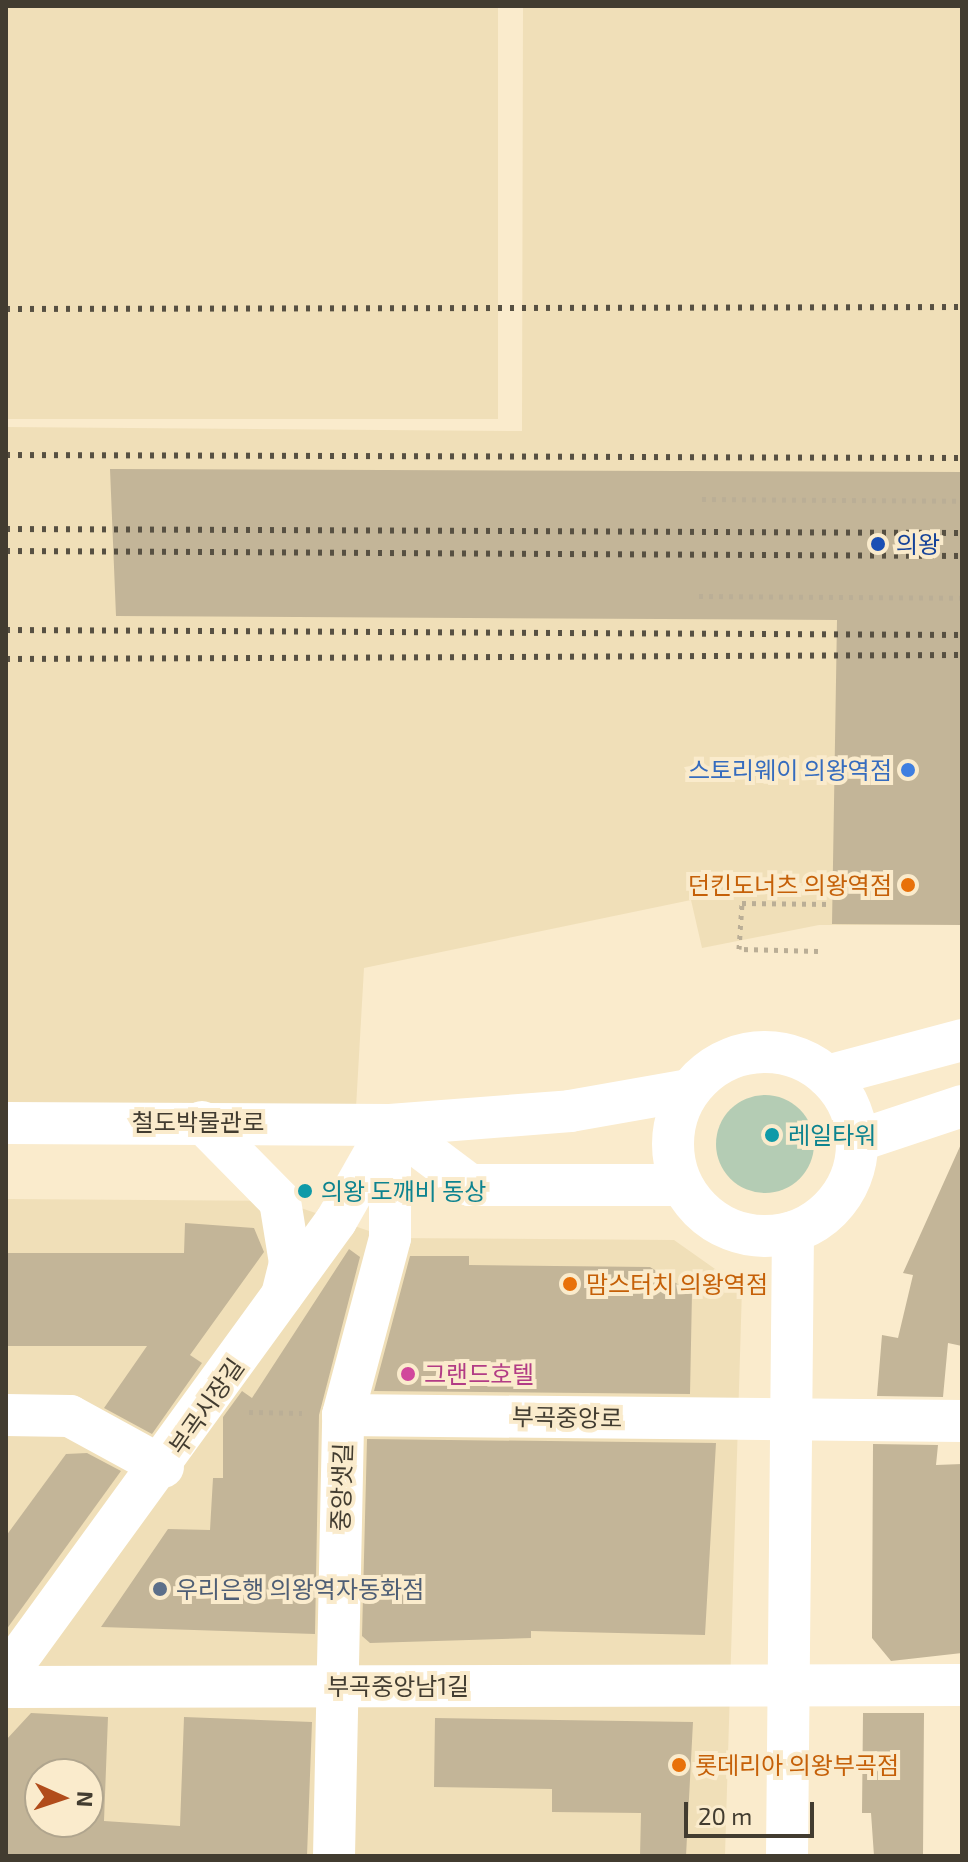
<!DOCTYPE html>
<html>
<head>
<meta charset="utf-8">
<style>
  body { margin:0 }
  #map { position:relative; width:968px; height:1862px; overflow:hidden; background:#faebcc; font-family:"Exo 2","Noto Sans KR",sans-serif }
  div>[style] { position:absolute }
  .built>* { inset:0; background:#f0dfb8; transform-origin:0 0 }
  .green>* { inset:0; background:#b4ccb4 }
  .round { border-radius:50% }
  .building>* { inset:0; background:#c3b598 }
  .path>* { height:5px; margin-top:-2.5px; transform-origin:0; background:repeating-linear-gradient(90deg,#baae96 0 4px,transparent 0 10px) }
  .minor>* { height:42px; margin:-21px; padding:0 21px; transform-origin:21px; border-radius:21px; background:#fff }
  .minor>.ring { margin:-21px; padding:0; box-sizing:content-box; background:none; border:42px solid #fff; border-radius:50% }
  .rail>* { height:6px; margin-top:-3px; transform-origin:0; background:repeating-linear-gradient(90deg,#575042 0 4px,transparent 0 12px) }
  .dots>* { width:22px; height:22px; translate:-50% -50%; box-sizing:border-box; border:4px solid #faebcc; border-radius:50% }
  span { translate:-50% -50%; white-space:nowrap; text-align:center; line-height:1.15; -webkit-text-stroke:8px #faebcc; paint-order:stroke }
  .transit-label { font-size:24px; color:#164399 }
  .left { translate:0 -50%; text-align:left }
  .shop-label { font-size:24px; color:#366cbe }
  .right { translate:-100% -50%; text-align:right }
  .food-label { font-size:24px; color:#c56008 }
  .street-label { font-size:24px; color:#423c30 }
  .culture-label { font-size:24px; color:#0d838f }
  .hotel-label { font-size:24px; color:#b23c85 }
  .service-label { font-size:24px; color:#4e5e75 }
  .frame { position:absolute; inset:0; border:8px solid #423c30; pointer-events:none }
  .north { position:absolute; left:24px; top:1758px; width:80px; height:80px; box-sizing:border-box; background:#faebcc; border:2px solid #b0a58e; border-radius:50%; rotate:93deg; font-size:22px; font-weight:700; line-height:32px; text-align:center; color:#423c30 }
  .north::after { content:''; display:block; margin:auto; width:28px; height:36px; background:#b14c1b; clip-path:polygon(50% 0,100% 100%,50% 72%,0 100%) }
  .scale { position:absolute; left:684px; top:1802px; width:130px; height:36px; box-sizing:border-box; border:4px solid #423c30; border-top:0; padding-left:10px; font-size:24px; line-height:28px; white-space:nowrap; color:#423c30; -webkit-text-stroke:6px #faebcc; paint-order:stroke }
</style>
</head>
<body>
<div id="map">
  <div class="built">
    <i style="left:6px;top:6px;width:492px;height:413px"></i>
    <i style="clip-path:polygon(523px 6px,962px 6px,962px 925px,819px 925px,702px 948px,691px 900px,364px 968px,356px 1108px,6px 1106px,6px 427px,522px 431px)"></i>
    <i style="clip-path:polygon(evenodd,6px 1199px,280px 1201px,390px 1238px,674px 1240px,742px 1288px,725px 1856px,6px 1856px,6px 1199px,40px 1774px,88px 1774px,88px 1822px,40px 1822px,40px 1774px)"></i>
  </div>
  <div class="green">
    <i class="round" style="left:716px;top:1095px;width:98px;height:98px"></i>
  </div>
  <div class="building">
    <i style="clip-path:polygon(110px 469px,962px 472px,962px 925px,832px 924px,837px 620px,116px 616px)"></i>
    <i style="clip-path:polygon(962px 1142px,962px 1346px,948px 1343px,943px 1397px,877px 1396px,882px 1335px,898px 1338px,913px 1275px,903px 1273px)"></i>
    <i style="clip-path:polygon(185px 1223px,254px 1228px,264px 1252px,190px 1355px,202px 1363px,152px 1434px,104px 1408px,147px 1346px,6px 1346px,6px 1253px,184px 1253px)"></i>
    <i style="clip-path:polygon(349px 1249px,360px 1257px,319px 1415px,315px 1634px,101px 1627px,168px 1529px,210px 1530px,213px 1478px,223px 1478px,223px 1417px,242px 1391px,252px 1398px)"></i>
    <i style="clip-path:polygon(410px 1256px,469px 1256px,469px 1265px,650px 1267px,692px 1293px,690px 1394px,374px 1391px)"></i>
    <i style="clip-path:polygon(367px 1439px,716px 1443px,705px 1635px,531px 1631px,531px 1638px,370px 1643px,362px 1636px)"></i>
    <i style="clip-path:polygon(873px 1444px,938px 1445px,936px 1465px,962px 1464px,962px 1653px,891px 1661px,872px 1638px)"></i>
    <i style="clip-path:polygon(87px 1453px,121px 1471px,6px 1630px,6px 1536px,66px 1454px)"></i>
    <i style="clip-path:polygon(evenodd,31px 1713px,108px 1717px,104px 1821px,180px 1826px,184px 1717px,312px 1722px,307px 1856px,6px 1856px,6px 1740px,31px 1713px,40px 1774px,88px 1774px,88px 1822px,40px 1822px,40px 1774px)"></i>
    <i style="clip-path:polygon(863px 1713px,924px 1713px,923px 1856px,874px 1856px,871px 1813px,862px 1813px)"></i>
    <i style="clip-path:polygon(435px 1718px,693px 1722px,686px 1856px,640px 1856px,641px 1813px,552px 1812px,552px 1789px,434px 1787px)"></i>
  </div>
  <div class="path">
    <i style="left:702px;top:499px;width:260px;rotate:0.4deg"></i>
    <i style="left:699px;top:596px;width:263px;rotate:0.4deg"></i>
    <i style="left:818px;top:951px;width:79px;rotate:-178.5deg"></i>
    <i style="left:739px;top:949px;width:46px;rotate:-86.3deg"></i>
    <i style="left:742px;top:903px;width:90px;rotate:0.6deg"></i>
    <i style="left:249px;top:1412px;width:53px;rotate:1.1deg"></i>
  </div>
  <div class="minor">
    <i class="ring" style="left:673px;top:1052px;width:142px;height:142px"></i>
    <i style="left:827px;top:1076px;width:140px;rotate:-14.9deg"></i>
    <i style="left:202px;top:1122px;width:111px;rotate:45.4deg"></i>
    <i style="left:280px;top:1201px;width:63px;rotate:80.8deg"></i>
    <i style="left:290px;top:1263px;width:33px;rotate:104deg"></i>
    <i style="left:6px;top:1123px;width:384px;rotate:0.3deg"></i>
    <i style="left:390px;top:1125px;width:181px;rotate:-4.4deg"></i>
    <i style="left:570px;top:1111px;width:121px;rotate:-10deg"></i>
    <i style="left:390px;top:1125px;width:100px;rotate:36.9deg"></i>
    <i style="left:470px;top:1185px;width:211px"></i>
    <i style="left:857px;top:1141px;width:111px;rotate:-18.4deg"></i>
    <i style="left:6px;top:1415px;width:64px;rotate:0.9deg"></i>
    <i style="left:70px;top:1416px;width:106px;rotate:28.7deg"></i>
    <i style="left:343px;top:1415px;width:619px;rotate:0.56deg"></i>
    <i style="left:6px;top:1675px;width:561px;rotate:-53.99deg"></i>
    <i style="left:336px;top:1221px;width:109px;rotate:-60.4deg"></i>
    <i style="left:6px;top:1687px;width:956px;rotate:-0.12deg"></i>
    <i style="left:334px;top:1856px;width:441px;rotate:-88.8deg"></i>
    <i style="left:343px;top:1415px;width:183px;rotate:-75.1deg"></i>
    <i style="left:390px;top:1238px;width:113px;rotate:-90deg"></i>
    <i style="left:787px;top:1856px;width:624px;rotate:-89.45deg"></i>
  </div>
  <div class="rail">
    <i style="left:6px;top:309px;width:956px;rotate:-0.12deg"></i>
    <i style="left:6px;top:455px;width:956px;rotate:0.18deg"></i>
    <i style="left:6px;top:529px;width:956px;rotate:0.24deg"></i>
    <i style="left:6px;top:551px;width:956px;rotate:0.3deg"></i>
    <i style="left:6px;top:630px;width:956px;rotate:0.3deg"></i>
    <i style="left:6px;top:659px;width:956px;rotate:-0.24deg"></i>
  </div>
  <div class="dots">
    <i style="left:878px;top:544px;background:#1a4fb4"></i>
    <i style="left:908px;top:770px;background:#3f7fe0"></i>
    <i style="left:908px;top:885px;background:#e8710a"></i>
    <i style="left:772px;top:1135px;background:#0f9aa8"></i>
    <i style="left:305px;top:1191px;background:#0f9aa8"></i>
    <i style="left:570px;top:1284px;background:#e8710a"></i>
    <i style="left:408px;top:1374px;background:#d1479c"></i>
    <i style="left:160px;top:1589px;background:#5c6f8a"></i>
    <i style="left:679px;top:1765px;background:#e8710a"></i>
  </div>
  <div class="transit-label">
    <span class="left" style="left:896px;top:544px">의왕</span>
  </div>
  <div class="shop-label">
    <span class="right" style="left:892px;top:770px">스토리웨이 의왕역점</span>
  </div>
  <div class="food-label">
    <span class="right" style="left:892px;top:885px">던킨도너츠 의왕역점</span>
    <span class="left" style="left:586px;top:1284px">맘스터치 의왕역점</span>
    <span class="left" style="left:695px;top:1765px">롯데리아 의왕부곡점</span>
  </div>
  <div class="street-label">
    <span style="left:198px;top:1122px">철도박물관로</span>
    <span style="left:206px;top:1406px;rotate:-55deg">부곡시장길</span>
    <span style="left:567px;top:1417px;rotate:1deg">부곡중앙로</span>
    <span style="left:341px;top:1487px;rotate:-88deg">중앙샛길</span>
    <span style="left:398px;top:1686px">부곡중앙남1길</span>
  </div>
  <div class="culture-label">
    <span class="left" style="left:788px;top:1135px">레일타워</span>
    <span class="left" style="left:321px;top:1191px">의왕 도깨비 동상</span>
  </div>
  <div class="hotel-label">
    <span class="left" style="left:424px;top:1374px">그랜드호텔</span>
  </div>
  <div class="service-label">
    <span class="left" style="left:176px;top:1589px">우리은행 의왕역자동화점</span>
  </div>
  <div class="frame"></div>
  <div class="north">N</div>
  <div class="scale">20 m</div>
</div>
</body>
</html>
